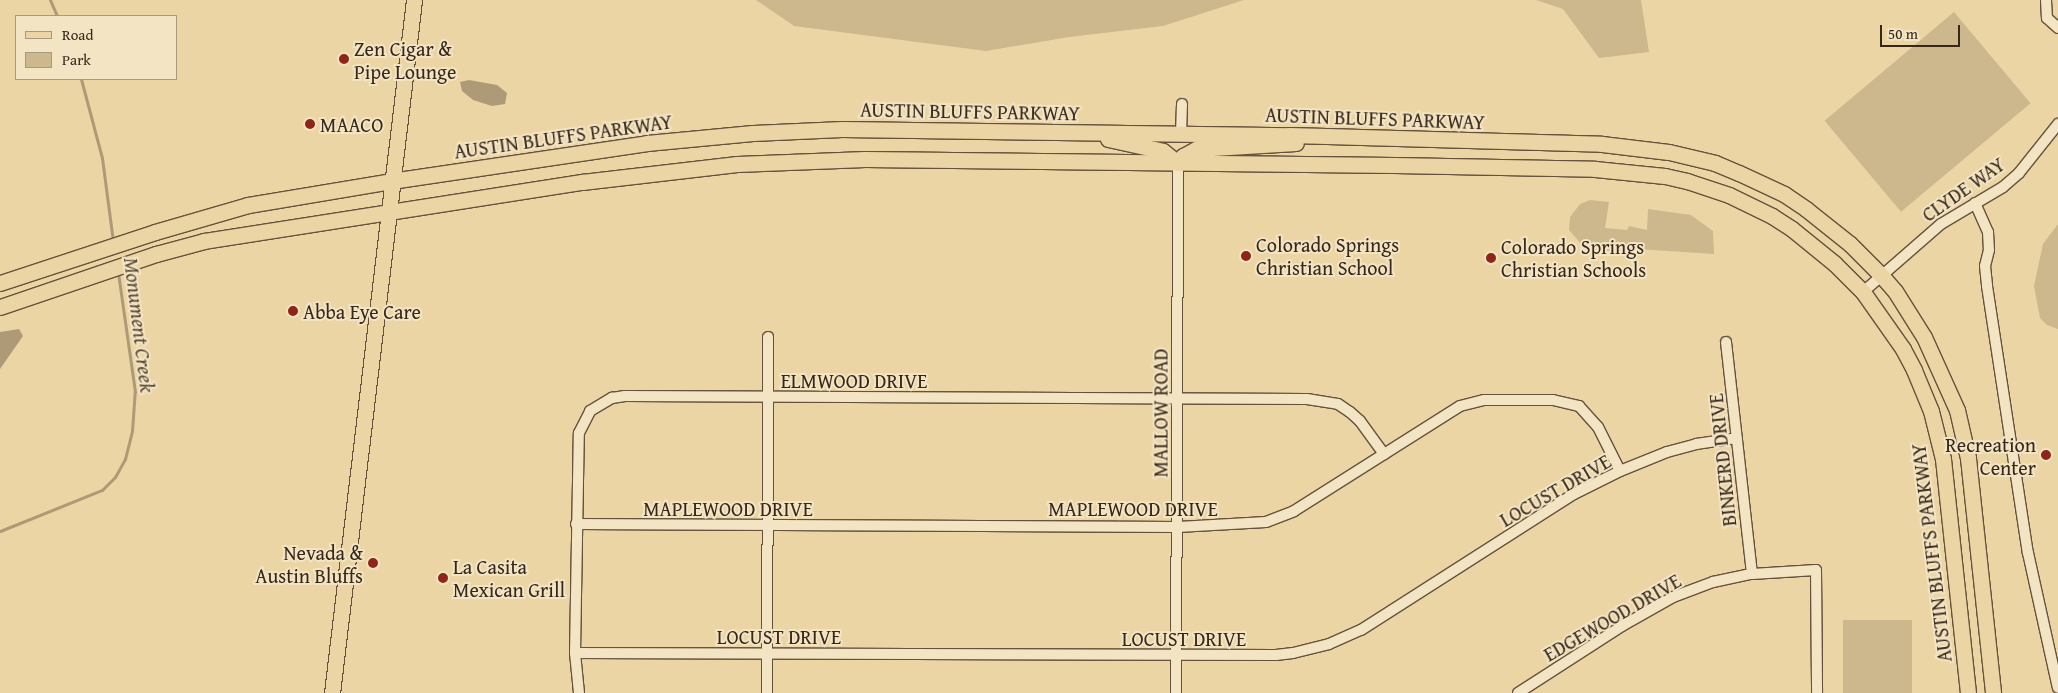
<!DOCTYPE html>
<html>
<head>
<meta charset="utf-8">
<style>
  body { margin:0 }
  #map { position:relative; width:2058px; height:693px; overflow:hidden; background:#ecd5a5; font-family:"Gentium Book Plus",serif }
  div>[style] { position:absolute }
  .green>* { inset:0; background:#cdb78d; transform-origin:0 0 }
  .water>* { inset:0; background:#ae9a76 }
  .stream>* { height:3px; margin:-1.5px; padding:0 1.5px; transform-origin:1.5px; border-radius:1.5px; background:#ae9a76 }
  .roads { filter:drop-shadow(1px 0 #64523d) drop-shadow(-1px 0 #64523d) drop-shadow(0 1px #64523d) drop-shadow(0 -1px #64523d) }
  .street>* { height:10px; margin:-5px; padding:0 5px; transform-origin:5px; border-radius:5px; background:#f3e4c4 }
  .primary>* { height:15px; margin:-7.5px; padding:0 7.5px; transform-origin:7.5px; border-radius:7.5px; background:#ecd5a5 }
  .dots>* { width:14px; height:14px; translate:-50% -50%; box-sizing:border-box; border:2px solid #f3e4c4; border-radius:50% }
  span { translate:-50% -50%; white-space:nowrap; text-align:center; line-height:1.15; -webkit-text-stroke:4px #f3e4c4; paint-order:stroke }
  .poi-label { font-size:20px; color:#36271a }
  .left { translate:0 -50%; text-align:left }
  .right { translate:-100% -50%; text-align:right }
  .street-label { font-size:20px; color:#36271a }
  .water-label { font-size:21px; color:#5a4a36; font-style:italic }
  .legend { position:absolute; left:15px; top:15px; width:162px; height:65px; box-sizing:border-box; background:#f3e4c4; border:1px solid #a79880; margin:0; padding:6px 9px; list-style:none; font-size:15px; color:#36271a }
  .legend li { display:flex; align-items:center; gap:10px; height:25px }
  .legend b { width:25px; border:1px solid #a79880 }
  .scale { position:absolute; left:1880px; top:25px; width:80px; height:22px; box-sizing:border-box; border:2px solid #36271a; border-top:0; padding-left:6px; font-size:15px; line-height:18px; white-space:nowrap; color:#36271a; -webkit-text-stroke:4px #f3e4c4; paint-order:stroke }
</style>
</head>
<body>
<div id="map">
  <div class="green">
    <i style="clip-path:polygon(756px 0,1244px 0,1163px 26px,1069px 37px,986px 51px,794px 26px)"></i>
    <i style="clip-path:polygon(1536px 0,1641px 0,1649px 52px,1599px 58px,1563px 9px)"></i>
    <i style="left:1954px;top:12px;width:119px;height:169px;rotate:50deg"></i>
    <i style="clip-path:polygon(1590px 200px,1609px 202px,1605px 228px,1627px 230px,1629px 226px,1647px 230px,1648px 209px,1691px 215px,1713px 231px,1714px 254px,1621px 248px,1621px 251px,1603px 251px,1602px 247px,1582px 245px,1569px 230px,1570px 217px,1580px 204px)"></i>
    <i style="clip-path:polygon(2058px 224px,2058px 329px,2047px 325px,2040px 318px,2034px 286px,2043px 244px)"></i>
    <i style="left:1912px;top:620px;width:73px;height:69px;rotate:90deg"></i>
  </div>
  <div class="water">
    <i style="clip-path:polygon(469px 80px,497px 85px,507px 93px,505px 104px,492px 106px,473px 100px,462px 91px,460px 82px)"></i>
    <i style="clip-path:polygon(19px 329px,23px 336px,0 369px,0 332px)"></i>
  </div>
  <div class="stream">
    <i style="left:50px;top:0;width:17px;rotate:66deg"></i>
    <i style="left:81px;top:79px;width:82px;rotate:75.1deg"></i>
    <i style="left:102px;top:158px;width:85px;rotate:82.5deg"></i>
    <i style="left:0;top:531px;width:110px;rotate:-21.9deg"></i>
    <i style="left:102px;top:490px;width:18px;rotate:-45deg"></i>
    <i style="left:115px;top:477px;width:21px;rotate:-61deg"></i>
    <i style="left:125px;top:459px;width:29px;rotate:-76deg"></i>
    <i style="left:132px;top:431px;width:39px;rotate:-86deg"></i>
    <i style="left:135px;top:392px;width:120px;rotate:-98.1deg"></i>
  </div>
  <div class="roads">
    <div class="street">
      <i style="left:2046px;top:0;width:18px;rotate:87deg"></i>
      <i style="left:2047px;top:18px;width:15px;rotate:42deg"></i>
      <i style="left:1181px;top:133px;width:29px;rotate:-88deg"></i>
      <i style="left:1975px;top:203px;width:32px;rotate:66deg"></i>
      <i style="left:1988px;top:232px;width:18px;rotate:87deg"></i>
      <i style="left:1989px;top:250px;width:16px;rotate:104deg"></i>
      <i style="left:1985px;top:266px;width:20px;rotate:84deg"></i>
      <i style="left:1987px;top:286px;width:270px;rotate:81.3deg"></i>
      <i style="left:2028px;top:553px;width:138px;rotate:77.5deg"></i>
      <i style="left:1863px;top:292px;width:103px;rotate:-41.1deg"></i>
      <i style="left:1941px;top:224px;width:72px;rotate:-30.8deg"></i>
      <i style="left:2003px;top:187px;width:21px;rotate:-41deg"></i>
      <i style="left:2019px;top:173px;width:63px;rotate:-51.5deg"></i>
      <i style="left:1726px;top:342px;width:233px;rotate:83.6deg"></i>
      <i style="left:576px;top:524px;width:602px;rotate:0.29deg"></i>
      <i style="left:1178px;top:527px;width:88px;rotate:-3.3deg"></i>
      <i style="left:1266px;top:522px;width:30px;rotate:-21deg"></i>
      <i style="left:1294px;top:511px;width:196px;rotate:-32.3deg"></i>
      <i style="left:1460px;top:406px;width:25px;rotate:-14deg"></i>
      <i style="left:1484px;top:400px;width:69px"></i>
      <i style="left:1553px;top:400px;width:27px;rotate:13deg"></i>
      <i style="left:1579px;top:406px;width:28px;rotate:48deg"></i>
      <i style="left:1598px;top:427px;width:49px;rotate:63.4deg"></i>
      <i style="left:575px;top:653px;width:701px;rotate:0.16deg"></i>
      <i style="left:1276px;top:655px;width:17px;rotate:-7deg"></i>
      <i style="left:1293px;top:653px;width:37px;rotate:-14deg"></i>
      <i style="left:1329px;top:644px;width:35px;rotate:-24deg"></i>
      <i style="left:1361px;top:630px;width:253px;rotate:-32.6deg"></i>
      <i style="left:1574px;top:494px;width:51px;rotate:-26.6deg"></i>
      <i style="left:1620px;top:471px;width:51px;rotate:-22deg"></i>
      <i style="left:1667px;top:452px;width:30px;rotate:-15deg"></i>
      <i style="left:1696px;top:444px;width:41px;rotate:-8.3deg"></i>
      <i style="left:579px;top:693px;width:40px;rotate:-95.7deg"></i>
      <i style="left:575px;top:653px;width:220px;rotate:-89deg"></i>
      <i style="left:579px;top:433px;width:25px;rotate:-63deg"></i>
      <i style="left:590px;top:411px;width:26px;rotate:-31deg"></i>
      <i style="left:612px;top:398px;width:13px;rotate:-9deg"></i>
      <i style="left:625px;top:396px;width:682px;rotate:0.25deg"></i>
      <i style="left:1307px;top:399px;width:31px;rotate:9deg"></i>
      <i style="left:1338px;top:404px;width:14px;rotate:34deg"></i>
      <i style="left:1350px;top:412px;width:13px;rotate:42deg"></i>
      <i style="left:1360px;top:421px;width:41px;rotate:54deg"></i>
      <i style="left:767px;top:693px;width:356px;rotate:-89.8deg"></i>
      <i style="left:1176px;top:693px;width:530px;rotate:-89.78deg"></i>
      <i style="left:1518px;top:693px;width:124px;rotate:-32.8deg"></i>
      <i style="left:1622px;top:626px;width:59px;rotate:-29.6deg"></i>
      <i style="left:1673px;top:597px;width:43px;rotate:-20.6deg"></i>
      <i style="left:1713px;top:582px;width:40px;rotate:-12deg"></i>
      <i style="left:1752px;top:574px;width:64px;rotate:-3.6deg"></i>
      <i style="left:1816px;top:570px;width:123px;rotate:89.5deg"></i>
    </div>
    <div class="primary">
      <i style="left:1108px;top:139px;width:56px;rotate:12.3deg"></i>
      <i style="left:1163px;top:151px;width:19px;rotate:39deg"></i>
      <i style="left:1178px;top:163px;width:9px;rotate:-54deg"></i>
      <i style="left:1183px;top:156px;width:15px;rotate:-28deg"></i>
      <i style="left:1196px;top:149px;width:100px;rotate:-3.4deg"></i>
      <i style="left:0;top:283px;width:163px;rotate:-18.2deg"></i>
      <i style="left:155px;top:232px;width:97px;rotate:-16.2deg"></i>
      <i style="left:248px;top:205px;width:145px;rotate:-9.5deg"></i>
      <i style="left:391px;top:181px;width:259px;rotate:-8.4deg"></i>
      <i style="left:647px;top:143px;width:106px;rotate:-5.4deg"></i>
      <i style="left:753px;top:133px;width:89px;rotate:-2.6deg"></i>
      <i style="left:842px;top:129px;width:447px;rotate:0.8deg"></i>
      <i style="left:1289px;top:135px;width:313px;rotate:1.6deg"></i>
      <i style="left:1602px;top:144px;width:67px;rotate:6.8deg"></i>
      <i style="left:1669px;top:152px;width:47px;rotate:13.4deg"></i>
      <i style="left:1715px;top:163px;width:26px;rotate:23deg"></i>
      <i style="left:1739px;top:173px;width:50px;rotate:25deg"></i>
      <i style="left:1784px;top:194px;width:27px;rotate:34deg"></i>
      <i style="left:1806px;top:209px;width:56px;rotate:38.5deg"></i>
      <i style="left:1850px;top:244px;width:44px;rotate:45deg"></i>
      <i style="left:1881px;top:275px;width:21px;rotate:49deg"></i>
      <i style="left:1895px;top:291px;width:54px;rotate:57.8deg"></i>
      <i style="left:1924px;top:337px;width:80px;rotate:65.7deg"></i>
      <i style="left:1957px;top:410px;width:49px;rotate:77.1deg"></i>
      <i style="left:1968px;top:458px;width:236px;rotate:83.9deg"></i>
      <i style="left:0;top:307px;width:165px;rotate:-18.8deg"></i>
      <i style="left:156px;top:254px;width:50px;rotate:-15.2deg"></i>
      <i style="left:204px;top:241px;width:383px;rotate:-8.9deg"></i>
      <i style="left:582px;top:182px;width:156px;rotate:-6.6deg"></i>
      <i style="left:737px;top:164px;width:128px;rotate:-2.2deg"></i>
      <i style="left:865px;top:159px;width:529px;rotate:0.65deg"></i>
      <i style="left:1394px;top:165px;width:201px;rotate:1.1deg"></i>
      <i style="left:1595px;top:169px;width:70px;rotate:5.7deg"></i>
      <i style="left:1665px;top:176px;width:23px;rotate:13deg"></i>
      <i style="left:1687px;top:181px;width:44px;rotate:18.4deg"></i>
      <i style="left:1729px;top:195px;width:48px;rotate:26deg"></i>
      <i style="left:1772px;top:216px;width:24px;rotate:33deg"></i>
      <i style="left:1792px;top:229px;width:55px;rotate:39.1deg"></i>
      <i style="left:1835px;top:264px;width:40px;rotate:45deg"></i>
      <i style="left:1863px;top:292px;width:70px;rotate:54.9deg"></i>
      <i style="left:1903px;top:349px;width:24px;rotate:62deg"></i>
      <i style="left:1914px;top:370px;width:44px;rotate:67.5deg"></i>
      <i style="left:1931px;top:411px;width:49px;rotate:76deg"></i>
      <i style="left:1943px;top:459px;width:235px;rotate:83.9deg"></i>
      <i style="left:332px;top:693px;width:698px;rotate:-83.25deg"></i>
    </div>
  </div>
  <div class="dots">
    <i style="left:344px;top:59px;background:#8f2418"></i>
    <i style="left:310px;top:124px;background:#8f2418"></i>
    <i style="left:1246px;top:256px;background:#8f2418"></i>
    <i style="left:1491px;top:258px;background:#8f2418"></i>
    <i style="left:293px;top:311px;background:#8f2418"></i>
    <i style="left:2046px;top:455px;background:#8f2418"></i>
    <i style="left:373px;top:563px;background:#8f2418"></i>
    <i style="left:443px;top:578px;background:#8f2418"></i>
  </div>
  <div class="poi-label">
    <span class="left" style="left:354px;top:60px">Zen Cigar &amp;<br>Pipe Lounge</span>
    <span class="left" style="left:320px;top:124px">MAACO</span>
    <span class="left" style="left:1256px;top:256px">Colorado Springs<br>Christian School</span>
    <span class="left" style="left:1501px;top:258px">Colorado Springs<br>Christian Schools</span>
    <span class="left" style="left:303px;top:311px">Abba Eye Care</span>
    <span class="right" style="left:2036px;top:456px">Recreation<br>Center</span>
    <span class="right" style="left:363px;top:564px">Nevada &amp;<br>Austin Bluffs</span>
    <span class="left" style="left:453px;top:578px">La Casita<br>Mexican Grill</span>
  </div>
  <div class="street-label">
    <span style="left:970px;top:111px;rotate:1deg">AUSTIN BLUFFS PARKWAY</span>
    <span style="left:1375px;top:118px;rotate:2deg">AUSTIN BLUFFS PARKWAY</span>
    <span style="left:563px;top:136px;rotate:-8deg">AUSTIN BLUFFS PARKWAY</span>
    <span style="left:1963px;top:189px;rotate:-35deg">CLYDE WAY</span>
    <span style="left:854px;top:380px">ELMWOOD DRIVE</span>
    <span style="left:1160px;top:413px;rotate:-90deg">MALLOW ROAD</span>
    <span style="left:1722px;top:460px;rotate:-96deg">BINKERD DRIVE</span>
    <span style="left:1555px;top:490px;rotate:-30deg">LOCUST DRIVE</span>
    <span style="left:728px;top:508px">MAPLEWOOD DRIVE</span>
    <span style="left:1133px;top:508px">MAPLEWOOD DRIVE</span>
    <span style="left:1931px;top:553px;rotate:-97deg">AUSTIN BLUFFS PARKWAY</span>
    <span style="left:1612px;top:617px;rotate:-30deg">EDGEWOOD DRIVE</span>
    <span style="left:779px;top:636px">LOCUST DRIVE</span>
    <span style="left:1184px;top:638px">LOCUST DRIVE</span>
  </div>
  <div class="water-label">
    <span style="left:139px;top:325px;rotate:83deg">Monument Creek</span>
  </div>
  <ul class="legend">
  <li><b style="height:6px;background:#ecd5a5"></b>Road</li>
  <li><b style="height:14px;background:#cdb78d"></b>Park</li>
  </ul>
  <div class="scale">50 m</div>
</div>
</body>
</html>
